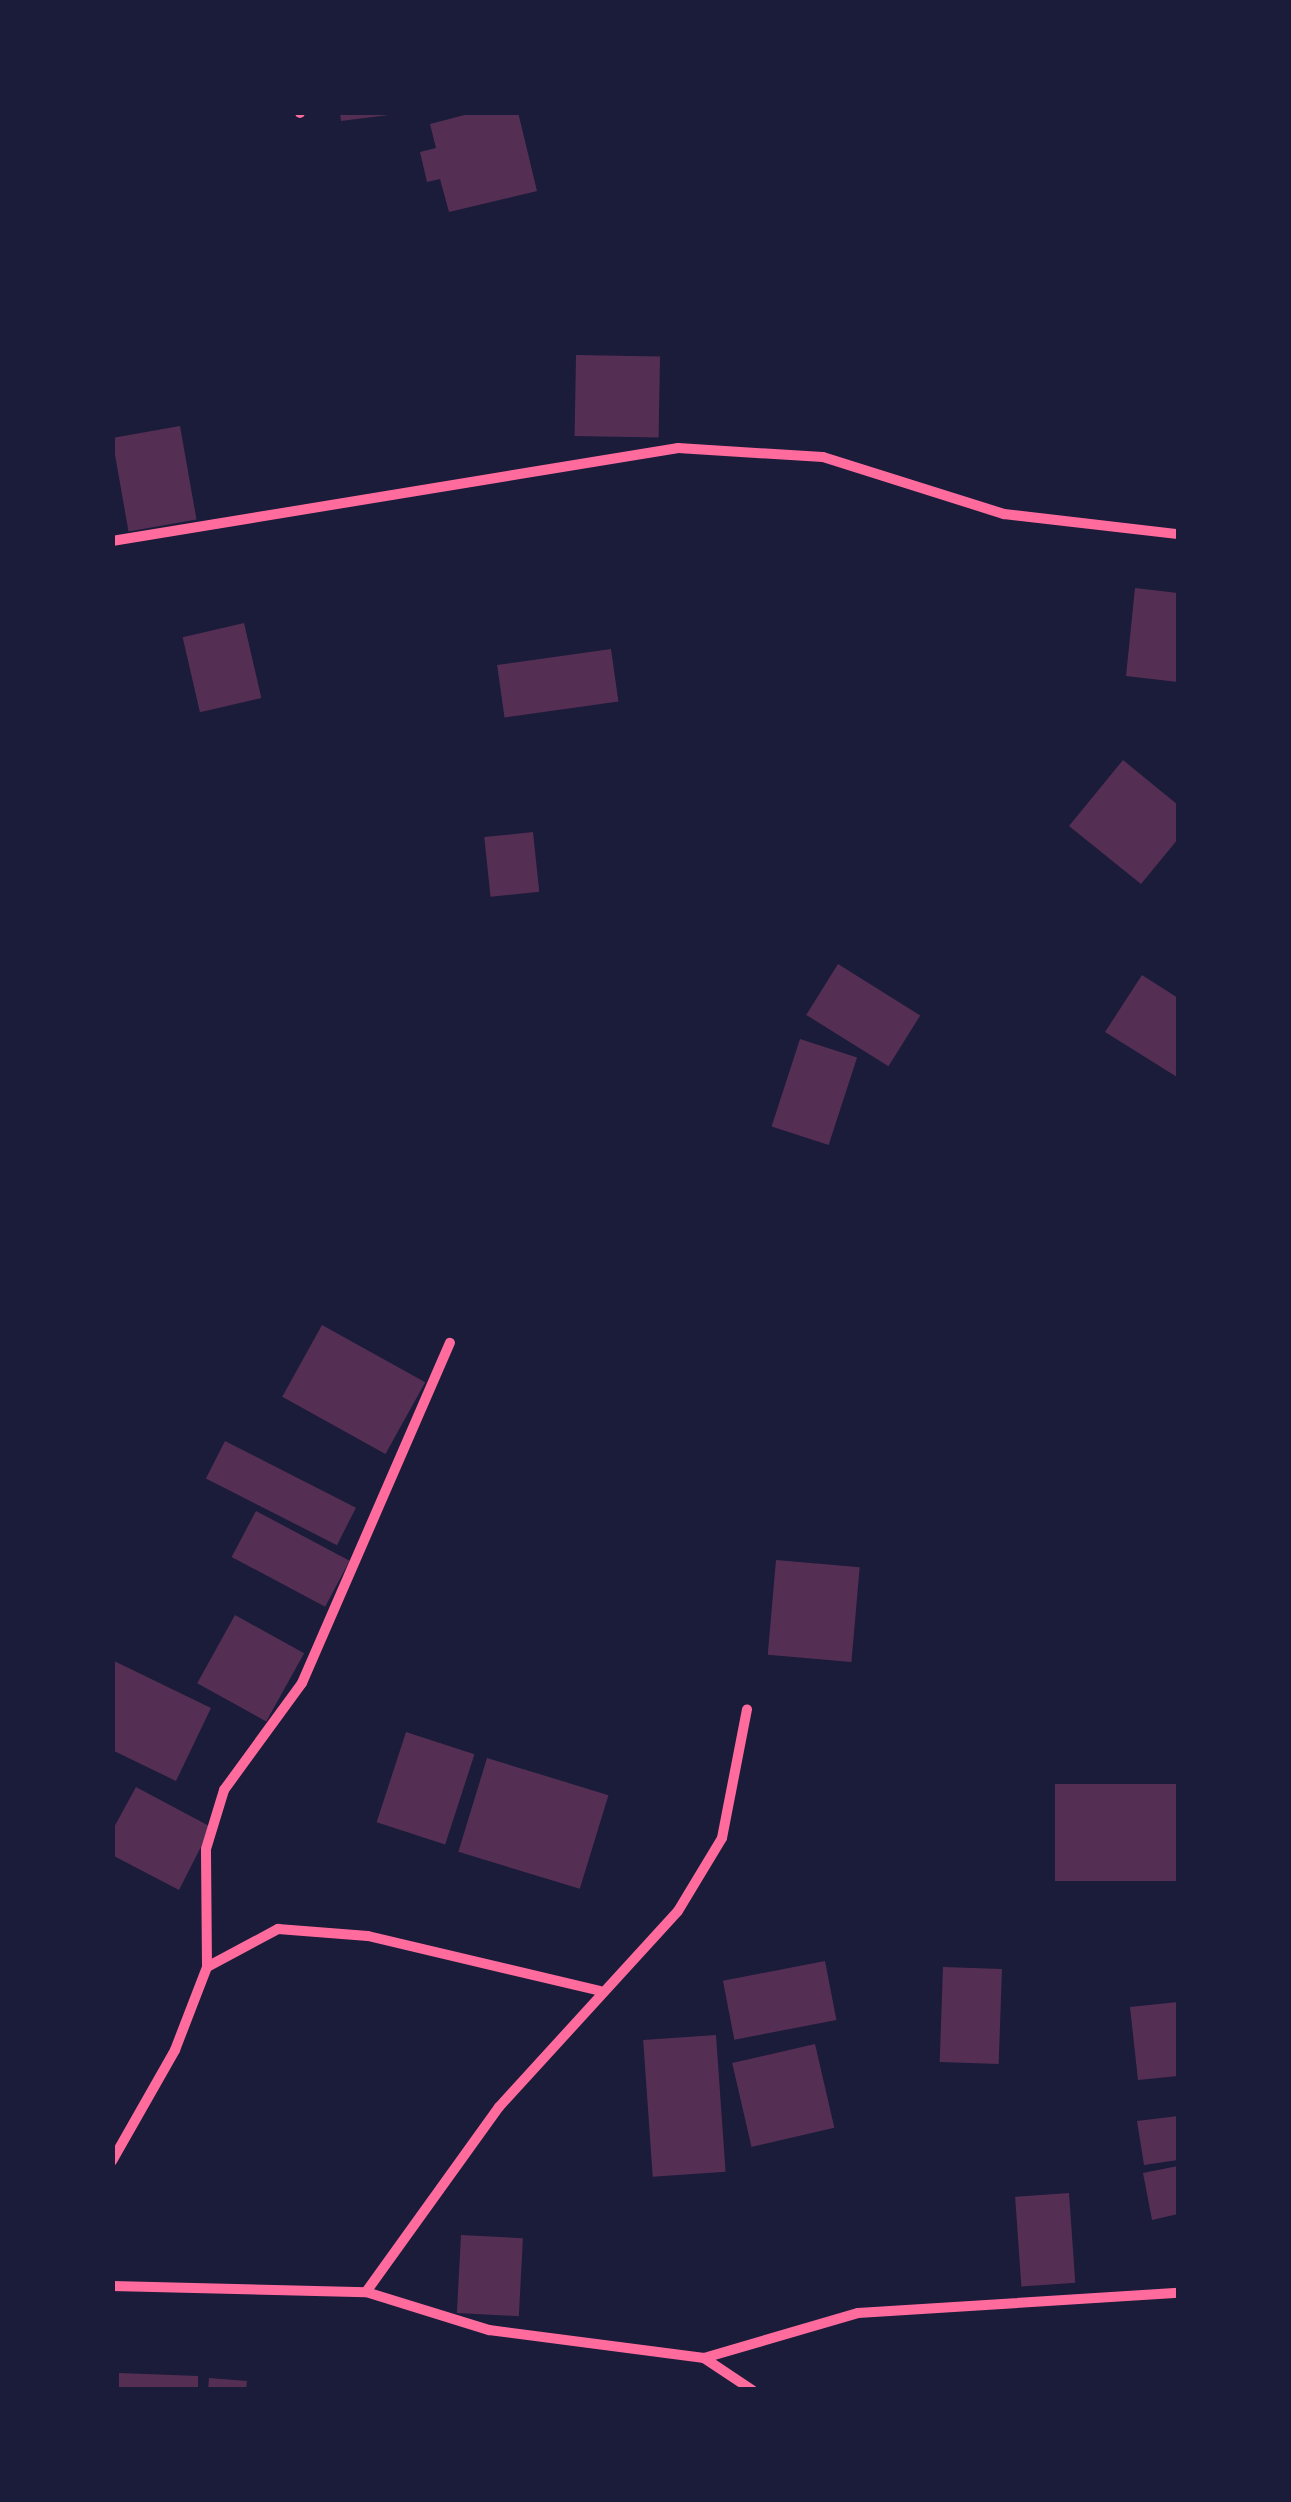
<!DOCTYPE html>
<html>
<head>
<meta charset="utf-8">
<style>
  body { margin:0 }
  #map { position:relative; width:1291px; height:2502px; overflow:hidden; background:#1b1b3a; font-family:Literata,serif }
  div>[style] { position:absolute }
  .building>* { inset:0; background:#542f53; transform-origin:0 0 }
  .minor>* { height:10px; margin:-5px; padding:0 5px; transform-origin:5px; border-radius:5px; background:#ff6b9d }
  span { translate:-50% -50%; white-space:nowrap; text-align:center; line-height:1.15; -webkit-text-stroke:10px #1b1b3a; paint-order:stroke }
  .frame { position:absolute; inset:0; border:115px solid #1b1b3a; pointer-events:none }
</style>
</head>
<body>
<div id="map">
  <div class="building">
    <i style="clip-path:polygon(340px 112px,388px 112px,389px 115px,341px 121px)"></i>
    <i style="clip-path:polygon(476px 112px,518px 112px,537px 191px,449px 212px,440px 179px,427px 182px,420px 152px,436px 148px,430px 124px)"></i>
    <i style="left:576px;top:355px;width:84px;height:81px;rotate:1deg"></i>
    <i style="left:180px;top:426px;width:95px;height:69px;rotate:80deg"></i>
    <i style="clip-path:polygon(1135px 588px,1178px 593px,1178px 682px,1126px 676px)"></i>
    <i style="left:244px;top:623px;width:77px;height:63px;rotate:77deg"></i>
    <i style="left:611px;top:649px;width:53px;height:115px;rotate:82deg"></i>
    <i style="clip-path:polygon(1123px 760px,1178px 805px,1178px 839px,1141px 884px,1069px 826px)"></i>
    <i style="left:533px;top:832px;width:60px;height:49px;rotate:84deg"></i>
    <i style="left:838px;top:964px;width:97px;height:60px;rotate:32deg"></i>
    <i style="clip-path:polygon(1142px 975px,1178px 998px,1177px 1077px,1105px 1032px)"></i>
    <i style="left:800px;top:1039px;width:60px;height:92px;rotate:18deg"></i>
    <i style="left:322px;top:1325px;width:118px;height:82px;rotate:29deg"></i>
    <i style="left:225px;top:1441px;width:147px;height:42px;rotate:27deg"></i>
    <i style="left:256px;top:1511px;width:106px;height:52px;rotate:28deg"></i>
    <i style="left:776px;top:1560px;width:84px;height:95px;rotate:5deg"></i>
    <i style="left:235px;top:1615px;width:79px;height:78px;rotate:29deg"></i>
    <i style="clip-path:polygon(112px 1660px,211px 1708px,176px 1781px,112px 1750px)"></i>
    <i style="left:406px;top:1732px;width:72px;height:95px;rotate:18deg"></i>
    <i style="left:487px;top:1758px;width:127px;height:98px;rotate:17deg"></i>
    <i style="left:1178px;top:1784px;width:97px;height:123px;rotate:90deg"></i>
    <i style="clip-path:polygon(136px 1787px,211px 1827px,179px 1890px,112px 1855px,112px 1831px)"></i>
    <i style="left:825px;top:1961px;width:60px;height:104px;rotate:79deg"></i>
    <i style="left:943px;top:1967px;width:59px;height:95px;rotate:2deg"></i>
    <i style="clip-path:polygon(1178px 2002px,1178px 2076px,1138px 2080px,1130px 2007px)"></i>
    <i style="left:716px;top:2035px;width:137px;height:73px;rotate:86deg"></i>
    <i style="left:815px;top:2044px;width:86px;height:85px;rotate:77deg"></i>
    <i style="clip-path:polygon(1178px 2116px,1178px 2160px,1144px 2165px,1137px 2121px)"></i>
    <i style="clip-path:polygon(1178px 2166px,1178px 2214px,1152px 2220px,1143px 2173px)"></i>
    <i style="left:1069px;top:2193px;width:90px;height:54px;rotate:86deg"></i>
    <i style="left:461px;top:2235px;width:62px;height:78px;rotate:3deg"></i>
    <i style="clip-path:polygon(119px 2373px,198px 2376px,198px 2390px,119px 2390px)"></i>
    <i style="clip-path:polygon(209px 2378px,247px 2381px,246px 2390px,208px 2390px)"></i>
  </div>
  <div class="minor">
    <i style="left:300px;top:112px;width:1px;rotate:90deg"></i>
    <i style="left:112px;top:541px;width:574px;rotate:-9.33deg"></i>
    <i style="left:678px;top:448px;width:145px;rotate:3.6deg"></i>
    <i style="left:823px;top:457px;width:190px;rotate:17.5deg"></i>
    <i style="left:1004px;top:514px;width:175px;rotate:6.6deg"></i>
    <i style="left:207px;top:1967px;width:81px;rotate:-28.2deg"></i>
    <i style="left:278px;top:1929px;width:90px;rotate:4.4deg"></i>
    <i style="left:368px;top:1936px;width:238px;rotate:13.3deg"></i>
    <i style="left:112px;top:2161px;width:128px;rotate:-60.4deg"></i>
    <i style="left:175px;top:2050px;width:89px;rotate:-68.9deg"></i>
    <i style="left:207px;top:1967px;width:118px;rotate:-90.5deg"></i>
    <i style="left:206px;top:1849px;width:62px;rotate:-73deg"></i>
    <i style="left:224px;top:1790px;width:132px;rotate:-53.9deg"></i>
    <i style="left:302px;top:1683px;width:371px;rotate:-66.5deg"></i>
    <i style="left:112px;top:2286px;width:254px;rotate:1.4deg"></i>
    <i style="left:366px;top:2292px;width:129px;rotate:17.2deg"></i>
    <i style="left:489px;top:2330px;width:217px;rotate:7.4deg"></i>
    <i style="left:704px;top:2358px;width:58px;rotate:33.7deg"></i>
    <i style="left:366px;top:2292px;width:228px;rotate:-54.3deg"></i>
    <i style="left:499px;top:2107px;width:265px;rotate:-47.6deg"></i>
    <i style="left:678px;top:1911px;width:85px;rotate:-58.9deg"></i>
    <i style="left:722px;top:1838px;width:131px;rotate:-79deg"></i>
    <i style="left:704px;top:2358px;width:160px;rotate:-16.3deg"></i>
    <i style="left:858px;top:2313px;width:321px;rotate:-3.6deg"></i>
  </div>
  <div class="frame"></div>
</div>
</body>
</html>
